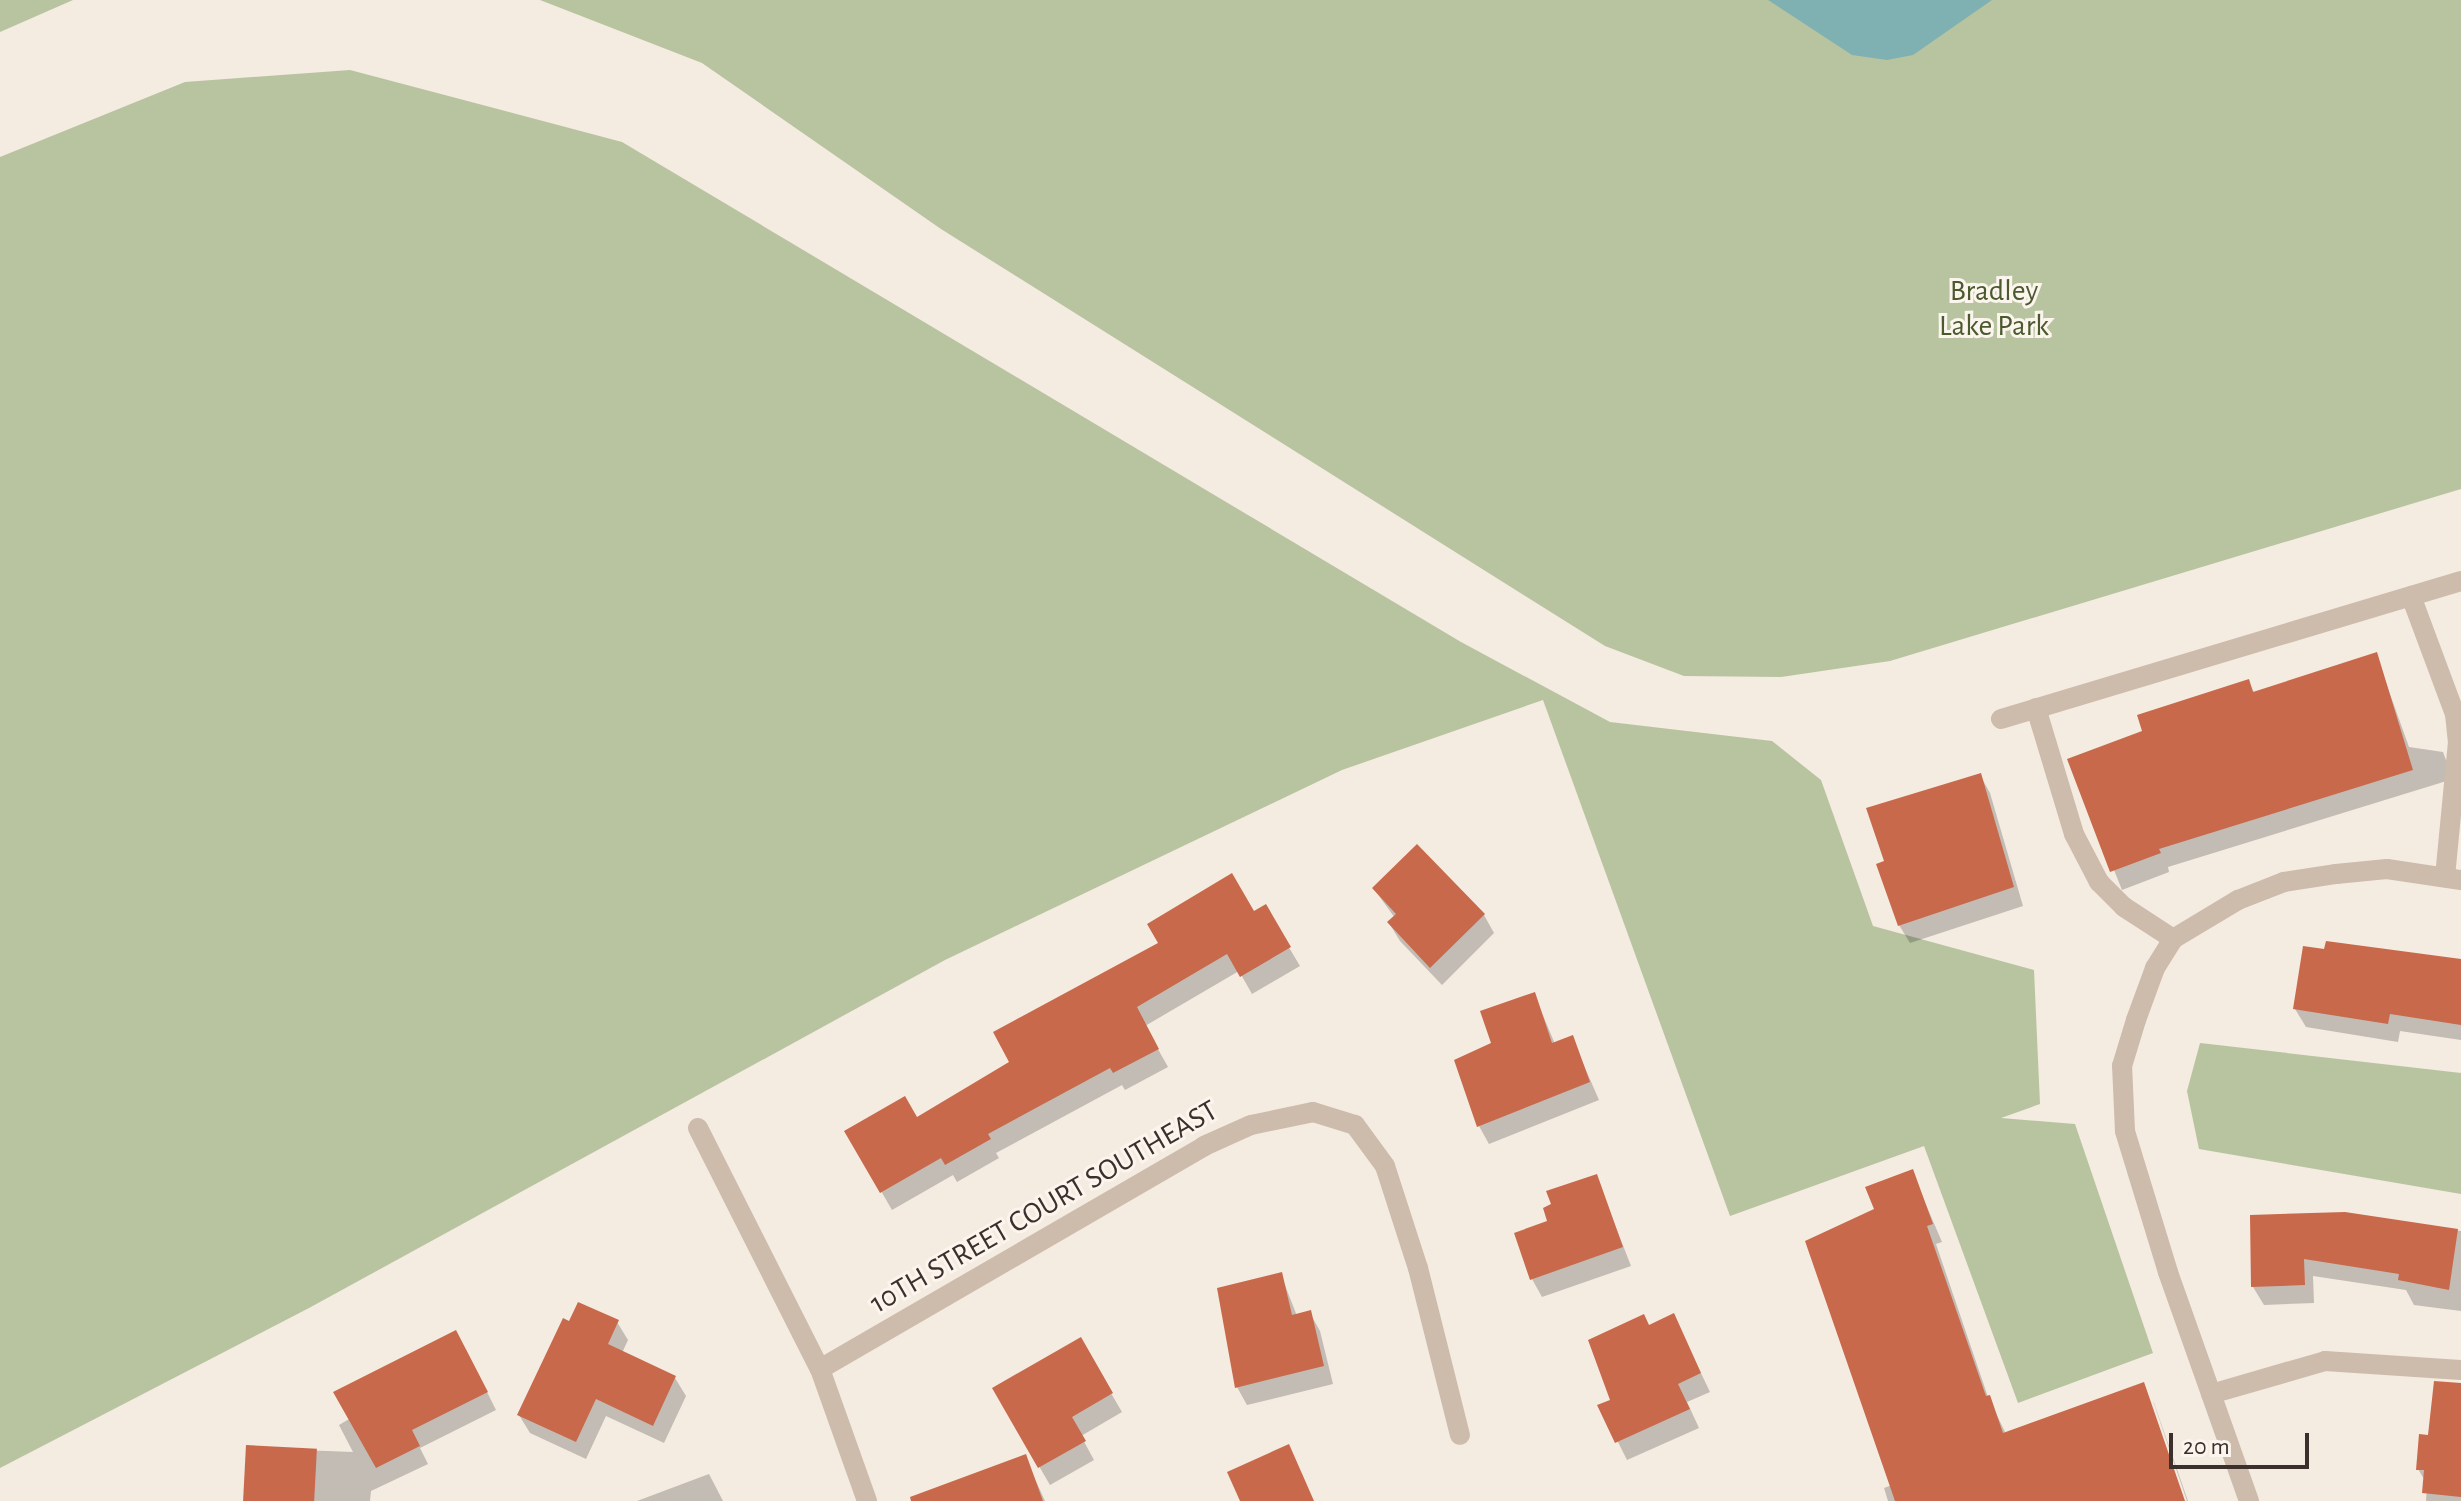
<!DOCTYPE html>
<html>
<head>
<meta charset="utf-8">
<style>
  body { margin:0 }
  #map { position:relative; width:2461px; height:1501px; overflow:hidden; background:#f4ebe1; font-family:"Alegreya Sans",sans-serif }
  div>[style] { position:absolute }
  .green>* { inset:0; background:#b8c4a0 }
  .water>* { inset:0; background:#7fb0b2 }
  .shadow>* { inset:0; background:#0003 }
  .building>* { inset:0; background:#c8694b; transform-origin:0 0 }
  .minor>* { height:20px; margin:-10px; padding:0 10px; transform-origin:10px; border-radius:10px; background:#cdbbac }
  span { translate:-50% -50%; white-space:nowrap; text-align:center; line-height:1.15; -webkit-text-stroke:6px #fbf5ee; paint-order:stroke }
  .park-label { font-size:30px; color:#4a5a2e }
  .street-label { font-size:30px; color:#3b302b }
  .scale { position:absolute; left:2169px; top:1433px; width:140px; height:36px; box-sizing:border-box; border:4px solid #3b302b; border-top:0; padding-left:10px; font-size:24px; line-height:28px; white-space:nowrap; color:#3b302b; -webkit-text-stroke:6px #fbf5ee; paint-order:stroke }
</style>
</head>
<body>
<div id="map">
  <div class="green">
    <i style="clip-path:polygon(0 0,73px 0,0 32px)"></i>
    <i style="clip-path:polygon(540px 0,2461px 0,2461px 489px,1890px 661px,1781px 677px,1684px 676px,1605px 646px,941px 229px,702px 63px)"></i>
    <i style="clip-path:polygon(350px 70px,622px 142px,1461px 642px,1610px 722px,1772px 741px,1821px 780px,1873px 926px,2034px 970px,2040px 1104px,2001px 1118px,2075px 1124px,2153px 1353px,2018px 1403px,1924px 1146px,1730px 1216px,1543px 700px,1342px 770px,945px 960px,309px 1308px,0 1468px,0 157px,185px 82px)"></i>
    <i style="clip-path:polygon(2200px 1043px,2461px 1073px,2461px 1194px,2199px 1149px,2187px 1091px)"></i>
  </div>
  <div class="water">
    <i style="clip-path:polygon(1768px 0,1992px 0,1913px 55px,1887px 60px,1852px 55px)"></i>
  </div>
  <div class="shadow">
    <i style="clip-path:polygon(2376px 655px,2409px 747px,2443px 752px,2453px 779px,2168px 867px,2169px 872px,2122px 890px,2070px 760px,2144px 733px,2248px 681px,2255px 694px)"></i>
    <i style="clip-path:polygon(1980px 775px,1990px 793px,2023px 906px,1910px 943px,1899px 925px,1886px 862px)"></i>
    <i style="clip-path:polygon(1374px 889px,1484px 915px,1494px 933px,1442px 985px,1400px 941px,1389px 923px,1395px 918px)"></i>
    <i style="clip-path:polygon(1265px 907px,1300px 966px,1252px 994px,1239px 971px,1145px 1026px,1168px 1067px,1125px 1090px,1122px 1085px,996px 1153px,999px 1158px,957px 1182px,953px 1175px,892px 1210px,847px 1132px,916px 1119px)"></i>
    <i style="clip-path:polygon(2328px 943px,2461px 961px,2461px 1040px,2400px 1031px,2398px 1042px,2306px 1027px,2295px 1009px)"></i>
    <i style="clip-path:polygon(1534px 994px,1555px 1044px,1572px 1038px,1599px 1100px,1489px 1144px,1479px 1126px,1493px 1044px)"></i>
    <i style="clip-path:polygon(1912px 1172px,1942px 1242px,1936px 1244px,1988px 1397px,2006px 1434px,2143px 1385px,2183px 1501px,1888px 1501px,1884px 1488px,1892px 1485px,1876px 1210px)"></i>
    <i style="clip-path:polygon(1596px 1176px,1631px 1266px,1542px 1297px,1532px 1279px,1550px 1223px)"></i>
    <i style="clip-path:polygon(2345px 1214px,2461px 1231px,2461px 1311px,2414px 1305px,2406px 1290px,2313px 1276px,2314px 1303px,2264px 1305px,2253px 1287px)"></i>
    <i style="clip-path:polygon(1281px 1275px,1297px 1316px,1310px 1313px,1320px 1331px,1333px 1384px,1247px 1405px,1237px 1387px)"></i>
    <i style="clip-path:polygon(1673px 1315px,1710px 1392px,1687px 1402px,1699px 1428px,1627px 1460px,1600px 1406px,1612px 1401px,1649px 1327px)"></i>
    <i style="clip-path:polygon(617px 1322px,628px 1340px,622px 1353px,675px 1378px,686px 1396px,664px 1443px,606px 1416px,586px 1459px,530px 1433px,519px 1415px,570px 1324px)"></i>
    <i style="clip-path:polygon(1080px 1340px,1122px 1412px,1081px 1436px,1094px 1460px,1050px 1485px,994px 1389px)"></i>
    <i style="clip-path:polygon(466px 1350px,496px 1410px,420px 1448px,428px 1464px,371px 1491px,370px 1501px,244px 1501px,248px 1448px,353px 1452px,339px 1425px)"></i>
    <i style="clip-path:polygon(2153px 1401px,2154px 1403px,2188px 1501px,2187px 1501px)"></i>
    <i style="clip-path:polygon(2461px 1443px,2461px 1501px,2426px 1501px,2427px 1484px,2418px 1469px)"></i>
    <i style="clip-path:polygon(1025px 1457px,1045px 1501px,979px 1501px)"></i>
    <i style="clip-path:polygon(709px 1474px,723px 1501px,637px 1501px)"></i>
  </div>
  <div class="building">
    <i style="clip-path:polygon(2377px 652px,2413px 770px,2159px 849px,2161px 853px,2110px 872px,2067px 759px,2142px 731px,2137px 715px,2249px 679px,2253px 692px)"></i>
    <i style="clip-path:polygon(1981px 773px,2014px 887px,1898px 926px,1876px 864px,1884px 861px,1866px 808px)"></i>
    <i style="clip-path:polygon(1417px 844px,1485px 914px,1430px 968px,1387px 922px,1396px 914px,1372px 888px)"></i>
    <i style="clip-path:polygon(1232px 873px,1254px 911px,1266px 904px,1291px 947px,1240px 977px,1227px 954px,1137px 1007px,1159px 1049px,1113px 1073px,1110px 1068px,988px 1134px,991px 1139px,945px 1165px,941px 1158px,880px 1193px,844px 1131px,905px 1096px,917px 1117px,1009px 1062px,993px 1032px,1158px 943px,1147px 924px)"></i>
    <i style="clip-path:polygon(2326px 941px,2461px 959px,2461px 1025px,2390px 1014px,2388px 1024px,2293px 1009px,2303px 946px,2324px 949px)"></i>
    <i style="clip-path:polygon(1535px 992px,1552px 1043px,1573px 1035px,1590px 1082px,1477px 1127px,1454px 1060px,1491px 1043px,1480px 1011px)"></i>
    <i style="clip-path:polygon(1913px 1169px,1933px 1224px,1927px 1226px,1986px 1396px,1990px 1395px,2003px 1433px,2144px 1382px,2185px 1501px,1895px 1501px,1805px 1241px,1874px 1209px,1865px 1187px)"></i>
    <i style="clip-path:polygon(1597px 1174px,1623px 1247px,1530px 1280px,1514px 1233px,1547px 1221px,1543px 1208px,1551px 1204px,1546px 1191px)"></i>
    <i style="clip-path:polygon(2345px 1212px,2458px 1229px,2449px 1290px,2398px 1280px,2399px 1274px,2304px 1259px,2305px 1285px,2251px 1287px,2250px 1215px)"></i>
    <i style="clip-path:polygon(1282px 1272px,1292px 1315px,1311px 1310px,1324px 1366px,1235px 1388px,1217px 1288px)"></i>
    <i style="clip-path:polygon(578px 1302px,619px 1320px,608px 1344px,676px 1376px,653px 1426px,596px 1399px,576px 1442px,517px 1415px,563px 1318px,569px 1321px)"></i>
    <i style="clip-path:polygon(1674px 1313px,1701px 1373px,1678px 1384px,1690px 1409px,1615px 1443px,1597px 1405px,1610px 1400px,1588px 1340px,1644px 1314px,1649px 1325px)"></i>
    <i style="clip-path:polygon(456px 1330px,488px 1392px,412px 1430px,420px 1446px,376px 1468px,333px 1392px)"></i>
    <i style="clip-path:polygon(1081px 1337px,1113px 1393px,1072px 1417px,1086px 1441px,1038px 1468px,992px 1388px)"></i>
    <i style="clip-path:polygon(2434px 1381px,2461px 1383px,2461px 1497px,2422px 1493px,2424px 1470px,2416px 1470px,2419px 1434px,2428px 1435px)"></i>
    <i style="clip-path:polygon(1289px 1444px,1314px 1501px,1240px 1501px,1227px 1472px)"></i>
    <i style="left:246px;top:1445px;width:71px;height:56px;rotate:3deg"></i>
    <i style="clip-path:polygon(1026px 1454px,1043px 1501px,911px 1501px,910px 1497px)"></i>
  </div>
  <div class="minor">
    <i style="left:2411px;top:596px;width:126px;rotate:69.6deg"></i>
    <i style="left:2455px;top:714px;width:28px;rotate:84deg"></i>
    <i style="left:2458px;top:742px;width:136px;rotate:95.5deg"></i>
    <i style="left:2036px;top:708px;width:132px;rotate:73.2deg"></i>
    <i style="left:2074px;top:834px;width:54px;rotate:62.5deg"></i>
    <i style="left:2099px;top:882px;width:35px;rotate:45deg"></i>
    <i style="left:2124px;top:907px;width:59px;rotate:33.1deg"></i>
    <i style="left:2001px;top:719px;width:480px;rotate:-16.7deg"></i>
    <i style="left:698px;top:1128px;width:270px;rotate:63.2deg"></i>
    <i style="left:820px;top:1369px;width:140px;rotate:70.4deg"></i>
    <i style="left:820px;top:1369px;width:444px;rotate:-30.1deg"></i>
    <i style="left:1204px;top:1146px;width:51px;rotate:-24.1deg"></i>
    <i style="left:1251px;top:1125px;width:63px;rotate:-11.8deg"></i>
    <i style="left:1313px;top:1112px;width:44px;rotate:17.2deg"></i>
    <i style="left:1355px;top:1125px;width:51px;rotate:53.8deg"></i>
    <i style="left:1385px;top:1166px;width:107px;rotate:72.1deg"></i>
    <i style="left:1418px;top:1268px;width:172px;rotate:75.9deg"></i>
    <i style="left:2211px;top:1394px;width:119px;rotate:-16.1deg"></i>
    <i style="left:2325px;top:1361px;width:136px;rotate:3.8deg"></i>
    <i style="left:2249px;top:1501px;width:243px;rotate:-109.5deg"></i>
    <i style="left:2168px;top:1272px;width:147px;rotate:-107deg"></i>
    <i style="left:2125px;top:1131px;width:65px;rotate:-92.6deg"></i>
    <i style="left:2122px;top:1066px;width:48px;rotate:-73.1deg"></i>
    <i style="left:2136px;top:1020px;width:55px;rotate:-69.9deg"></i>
    <i style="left:2155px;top:968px;width:34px;rotate:-58deg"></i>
    <i style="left:2173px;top:939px;width:76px;rotate:-31deg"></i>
    <i style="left:2238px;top:900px;width:49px;rotate:-21.4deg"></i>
    <i style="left:2284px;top:882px;width:53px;rotate:-8.7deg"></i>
    <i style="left:2336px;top:874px;width:51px;rotate:-5.6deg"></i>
    <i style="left:2387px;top:869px;width:75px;rotate:8.5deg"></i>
  </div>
  <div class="park-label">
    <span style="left:1994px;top:308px">Bradley<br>Lake Park</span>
  </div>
  <div class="street-label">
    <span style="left:1044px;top:1207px;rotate:-30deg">10TH STREET COURT SOUTHEAST</span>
  </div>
  <div class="scale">20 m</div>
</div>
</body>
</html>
